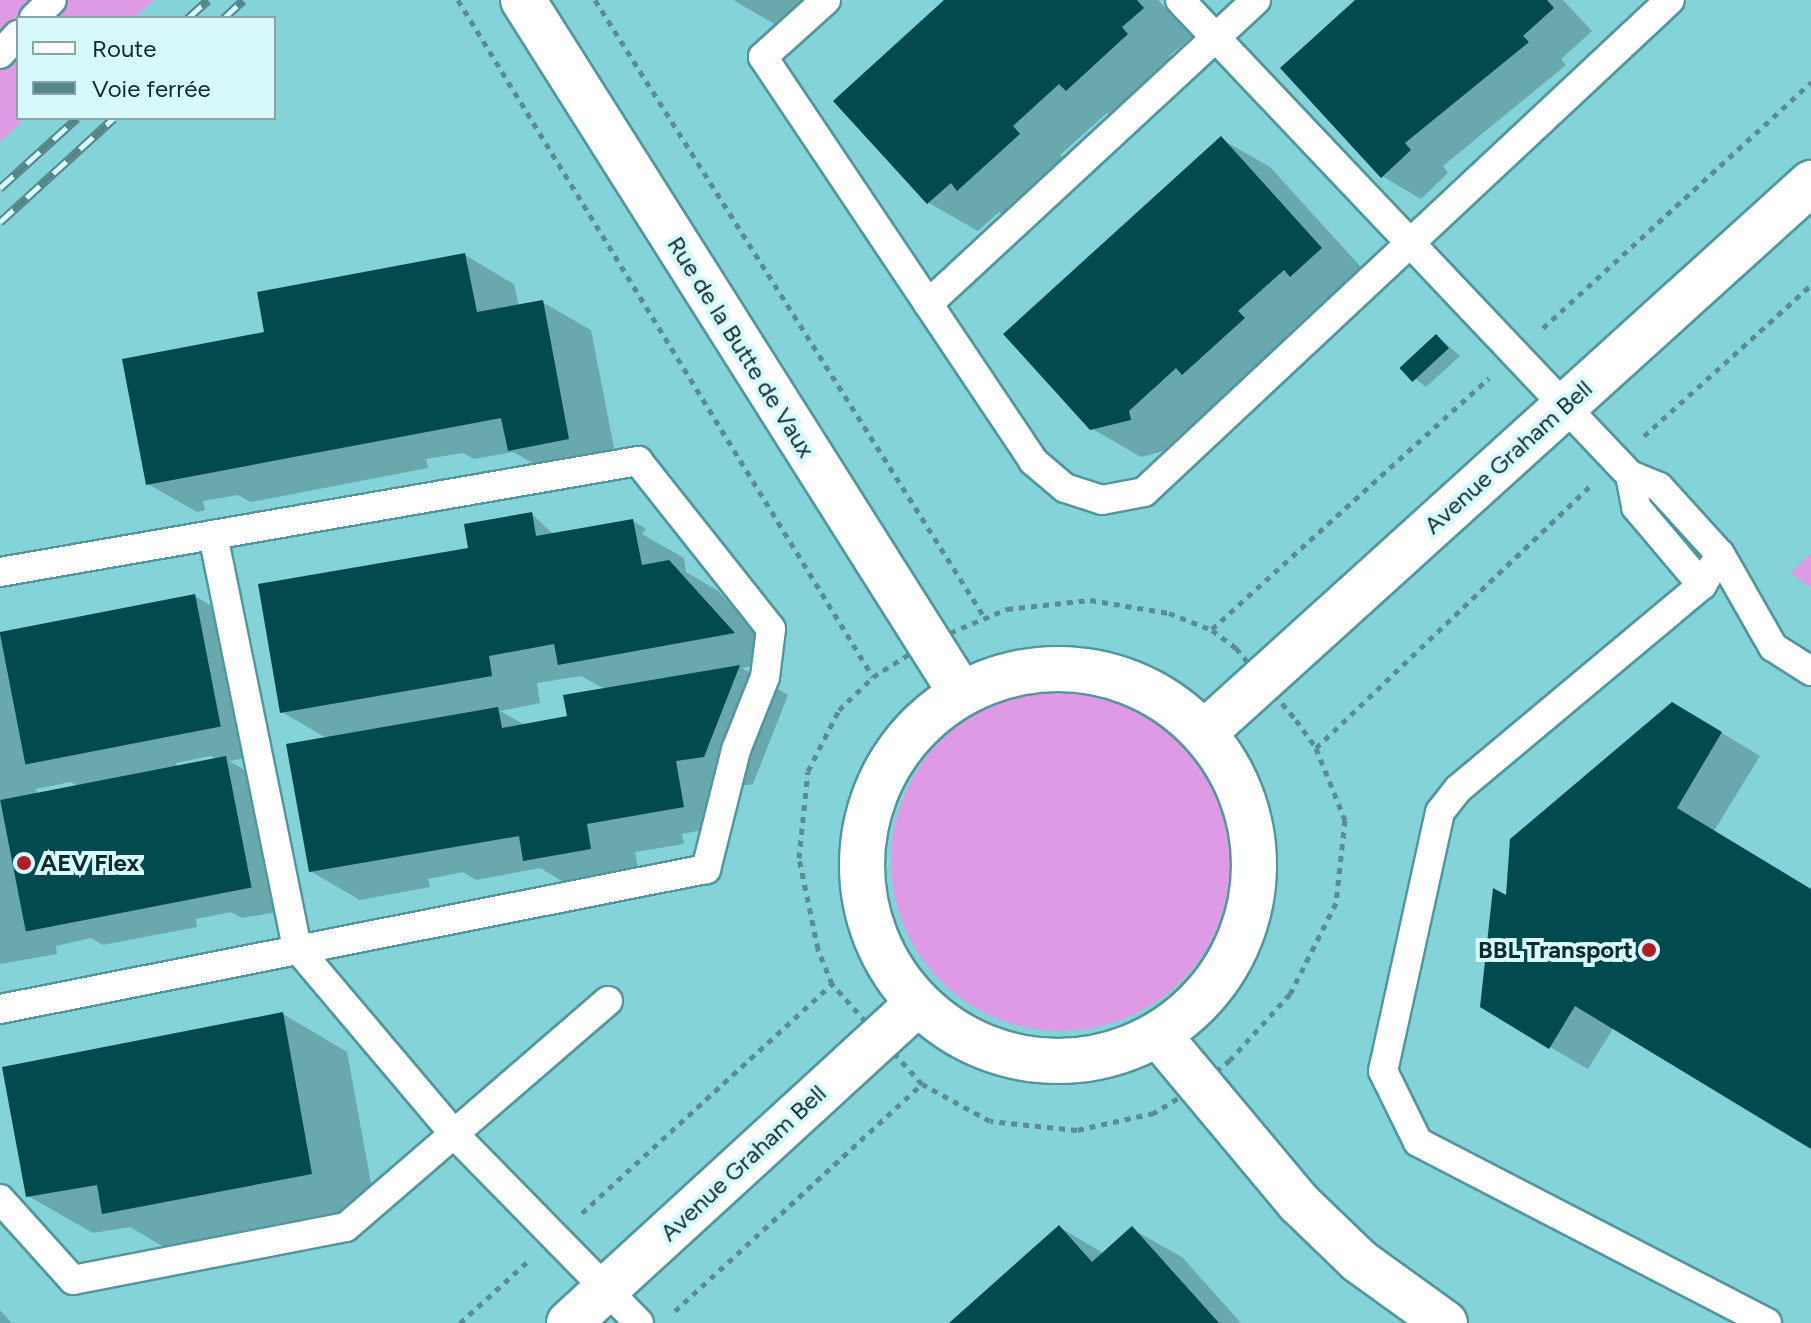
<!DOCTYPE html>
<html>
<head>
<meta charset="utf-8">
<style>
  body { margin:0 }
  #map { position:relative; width:1811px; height:1323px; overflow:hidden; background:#9adfe5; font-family:Figtree,sans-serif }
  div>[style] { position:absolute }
  .built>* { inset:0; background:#84d3d9 }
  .green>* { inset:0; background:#de9ae5 }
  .round { border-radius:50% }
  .shadow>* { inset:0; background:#0003 }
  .building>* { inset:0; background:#034a4f; transform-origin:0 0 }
  .path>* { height:5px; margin-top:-2.5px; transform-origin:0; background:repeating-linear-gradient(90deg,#5a8d91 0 6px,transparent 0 12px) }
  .roads { filter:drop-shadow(2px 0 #53969c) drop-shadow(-2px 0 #53969c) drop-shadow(0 2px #53969c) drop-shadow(0 -2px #53969c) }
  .lane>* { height:28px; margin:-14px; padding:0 14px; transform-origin:14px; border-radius:14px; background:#fff }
  .street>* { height:44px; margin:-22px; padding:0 22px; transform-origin:22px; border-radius:22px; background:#fff }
  .secondary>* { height:44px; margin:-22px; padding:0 22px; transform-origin:22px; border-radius:22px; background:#fff }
  .secondary>.ring { margin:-22px; padding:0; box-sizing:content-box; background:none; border:44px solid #fff; border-radius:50% }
  .rail>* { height:9px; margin-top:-4.5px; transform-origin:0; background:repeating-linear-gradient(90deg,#d8f9fc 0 18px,#548589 0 36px); box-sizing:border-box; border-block:2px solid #548589 }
  .dots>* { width:22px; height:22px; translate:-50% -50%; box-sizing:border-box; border:4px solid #d8f9fc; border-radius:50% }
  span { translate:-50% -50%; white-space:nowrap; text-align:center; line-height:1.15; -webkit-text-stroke:8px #d8f9fc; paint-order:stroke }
  .street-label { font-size:24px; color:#0d2a2c }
  .poi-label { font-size:24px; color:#0d2a2c; font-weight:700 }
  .left { translate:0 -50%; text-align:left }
  .right { translate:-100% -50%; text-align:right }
  .legend { position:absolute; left:16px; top:16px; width:260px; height:104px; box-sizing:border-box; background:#d8f9fc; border:2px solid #87a6a9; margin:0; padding:10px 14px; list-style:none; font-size:24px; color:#0d2a2c }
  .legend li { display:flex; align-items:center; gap:16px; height:40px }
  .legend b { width:40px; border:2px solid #87a6a9 }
</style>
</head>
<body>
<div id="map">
  <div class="built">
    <i style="clip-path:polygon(154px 0,1811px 0,1811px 1323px,0 1323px,0 142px,26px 118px,274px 118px,274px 18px,134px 18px)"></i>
  </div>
  <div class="green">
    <i style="clip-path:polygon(0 0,154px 0,134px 18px,18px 18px,18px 118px,26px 118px,0 142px)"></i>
    <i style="clip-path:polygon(1811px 554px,1811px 587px,1790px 573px)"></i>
    <i class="round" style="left:891px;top:691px;width:340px;height:340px"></i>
  </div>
  <div class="shadow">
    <i style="clip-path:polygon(733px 0,821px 0,778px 26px)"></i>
    <i style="clip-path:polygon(947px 0,1158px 0,1192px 37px,1169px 56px,1176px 63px,1116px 118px,1107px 113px,1060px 155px,1068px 163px,1008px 218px,999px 212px,978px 231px,929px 203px,836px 101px)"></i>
    <i style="clip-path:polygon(1357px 0,1563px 0,1592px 31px,1561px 59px,1566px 65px,1443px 166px,1448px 173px,1421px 199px,1382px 176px)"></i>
    <i style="clip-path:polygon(1221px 139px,1270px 167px,1370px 277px,1232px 402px,1224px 397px,1178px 439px,1179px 447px,1141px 457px,1091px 428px)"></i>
    <i style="clip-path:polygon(465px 255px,514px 284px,519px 306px,542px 302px,591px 330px,616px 458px,559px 478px,513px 452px,474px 459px,463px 453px,426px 459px,428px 468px,251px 502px,238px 495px,203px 501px,205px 510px,197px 512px,148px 484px,266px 334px)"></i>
    <i style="clip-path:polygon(1437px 336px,1460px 356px,1426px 387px,1402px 368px)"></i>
    <i style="clip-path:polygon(evenodd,532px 514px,554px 535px,633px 521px,646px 529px,642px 534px,684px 558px,686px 572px,718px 591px,782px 661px,742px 668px,788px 695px,753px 784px,724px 789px,730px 825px,682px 834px,684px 844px,635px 852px,638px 867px,613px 871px,614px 880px,574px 888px,540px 868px,476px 880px,463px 872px,428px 879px,430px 887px,360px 900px,310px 871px,328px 739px,282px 712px,470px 550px,532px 514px,581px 676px,606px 690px,569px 718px,527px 726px,500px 711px,540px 703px,537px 683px,581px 676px)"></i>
    <i style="clip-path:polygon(evenodd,195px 596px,244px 625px,269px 754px,229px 761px,264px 781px,289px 910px,242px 918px,231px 912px,196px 919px,197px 927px,103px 945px,91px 938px,56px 946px,57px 954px,0 964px,0 634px,195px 596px,211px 756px,219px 760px,177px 768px,176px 763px,211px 756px,195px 596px,71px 782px,79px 787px,37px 795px,36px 789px,71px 782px)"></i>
    <i style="clip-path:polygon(1712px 727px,1760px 756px,1714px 831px,1811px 890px,1811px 1147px,1614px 1027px,1588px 1069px,1550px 1047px,1508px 898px)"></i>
    <i style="clip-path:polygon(283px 1014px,347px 1052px,376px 1210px,169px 1250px,130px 1227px,93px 1233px,28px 1196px)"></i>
    <i style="clip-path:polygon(1059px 1227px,1105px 1254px,1132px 1229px,1182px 1257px,1241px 1323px,952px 1323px)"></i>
    <i style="clip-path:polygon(0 1310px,12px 1323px,0 1323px)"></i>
  </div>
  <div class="building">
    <i style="clip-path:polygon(944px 0,1137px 0,1144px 8px,1122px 27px,1128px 34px,1066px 91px,1059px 84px,1013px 126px,1020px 134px,957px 191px,951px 183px,927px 204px,833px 101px)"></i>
    <i style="clip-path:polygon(1355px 0,1547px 0,1554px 8px,1523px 36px,1529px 42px,1405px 143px,1411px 150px,1381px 178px,1280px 68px)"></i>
    <i style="clip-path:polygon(1221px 136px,1322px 248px,1290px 277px,1284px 270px,1238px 311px,1245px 318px,1182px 375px,1176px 368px,1129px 411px,1131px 420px,1090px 430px,1003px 334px)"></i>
    <i style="clip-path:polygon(465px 253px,477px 312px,543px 300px,569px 439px,508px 451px,501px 418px,146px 485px,122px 359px,264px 332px,257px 292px)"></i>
    <i style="left:1436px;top:334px;width:19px;height:50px;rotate:47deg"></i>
    <i style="clip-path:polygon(532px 512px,536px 536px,633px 519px,642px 565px,669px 560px,735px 633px,558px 665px,554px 644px,489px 656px,492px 676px,280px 713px,258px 584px,468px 548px,464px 524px)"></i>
    <i style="left:195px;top:594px;width:135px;height:199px;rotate:79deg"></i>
    <i style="clip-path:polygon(740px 665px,704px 757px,676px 761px,684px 807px,587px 824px,591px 849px,523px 861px,519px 836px,309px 872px,286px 744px,498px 707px,502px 728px,567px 716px,563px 695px)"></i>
    <i style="clip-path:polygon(1672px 702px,1722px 732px,1677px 808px,1811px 889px,1811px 1149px,1575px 1006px,1549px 1049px,1480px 1007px,1493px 888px,1506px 895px,1510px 839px)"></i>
    <i style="left:226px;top:756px;width:134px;height:230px;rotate:79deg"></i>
    <i style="clip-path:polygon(283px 1012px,312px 1174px,102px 1214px,97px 1185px,26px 1197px,2px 1067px)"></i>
    <i style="clip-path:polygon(1059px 1225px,1092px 1262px,1132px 1226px,1219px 1323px,949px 1323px)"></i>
  </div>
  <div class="path">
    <i style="left:458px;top:0;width:794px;rotate:58.49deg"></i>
    <i style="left:595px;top:0;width:731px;rotate:57.75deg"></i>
    <i style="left:1543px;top:328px;width:364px;rotate:-42.5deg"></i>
    <i style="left:1644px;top:436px;width:225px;rotate:-42.1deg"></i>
    <i style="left:1090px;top:600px;width:80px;rotate:9.3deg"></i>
    <i style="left:1169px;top:613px;width:46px;rotate:21.6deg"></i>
    <i style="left:1212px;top:630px;width:30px;rotate:37deg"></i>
    <i style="left:1236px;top:648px;width:94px;rotate:50.2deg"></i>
    <i style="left:1296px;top:720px;width:34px;rotate:54deg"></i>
    <i style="left:1316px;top:748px;width:78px;rotate:68.1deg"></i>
    <i style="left:1345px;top:820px;width:83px;rotate:96.2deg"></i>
    <i style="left:1336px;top:903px;width:102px;rotate:116.8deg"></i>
    <i style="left:1290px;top:994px;width:89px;rotate:132.3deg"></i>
    <i style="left:1230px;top:1060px;width:41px;rotate:140.9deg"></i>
    <i style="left:1198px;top:1086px;width:52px;rotate:148.5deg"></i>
    <i style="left:1154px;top:1113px;width:79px;rotate:167.6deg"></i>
    <i style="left:1077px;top:1130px;width:87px;rotate:-174.1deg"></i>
    <i style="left:990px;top:1121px;width:77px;rotate:-151.4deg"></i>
    <i style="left:922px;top:1084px;width:135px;rotate:-132deg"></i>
    <i style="left:832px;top:984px;width:38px;rotate:-112deg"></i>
    <i style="left:818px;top:949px;width:93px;rotate:-101.8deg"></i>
    <i style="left:799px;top:858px;width:87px;rotate:-84.1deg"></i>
    <i style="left:808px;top:771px;width:68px;rotate:-63.1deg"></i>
    <i style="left:839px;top:710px;width:47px;rotate:-44.1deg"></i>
    <i style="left:873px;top:677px;width:65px;rotate:-32.5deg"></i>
    <i style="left:928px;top:642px;width:86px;rotate:-22.7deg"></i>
    <i style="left:1007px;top:609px;width:83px;rotate:-6.2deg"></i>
    <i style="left:1212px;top:629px;width:374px;rotate:-42.2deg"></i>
    <i style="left:1316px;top:748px;width:379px;rotate:-43.7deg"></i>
    <i style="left:582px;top:1213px;width:339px;rotate:-42.5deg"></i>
    <i style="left:675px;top:1311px;width:335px;rotate:-42.6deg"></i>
    <i style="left:460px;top:1323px;width:91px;rotate:-42.3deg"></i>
  </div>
  <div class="roads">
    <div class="lane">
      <i style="left:826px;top:0;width:85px;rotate:137.9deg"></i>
      <i style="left:763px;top:57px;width:486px;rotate:56.2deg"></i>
      <i style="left:1033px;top:461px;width:42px;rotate:40.2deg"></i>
      <i style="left:1065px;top:488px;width:39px;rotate:18deg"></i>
      <i style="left:1102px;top:500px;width:43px;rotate:-10.8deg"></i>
      <i style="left:1144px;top:492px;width:720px;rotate:-43.09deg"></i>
      <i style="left:1180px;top:0;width:654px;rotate:46.55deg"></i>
      <i style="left:1630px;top:475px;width:31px;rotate:22deg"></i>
      <i style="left:1659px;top:487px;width:91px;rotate:47.7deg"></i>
      <i style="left:1720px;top:554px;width:107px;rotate:60.3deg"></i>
      <i style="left:1773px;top:647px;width:45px;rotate:32.3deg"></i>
      <i style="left:34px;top:18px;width:25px;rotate:-45deg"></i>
      <i style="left:0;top:54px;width:26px;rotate:-47deg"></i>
      <i style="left:928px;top:304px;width:447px;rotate:-42.8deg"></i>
      <i style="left:1630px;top:475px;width:33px;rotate:79deg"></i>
      <i style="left:1636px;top:507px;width:102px;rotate:49.8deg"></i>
      <i style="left:213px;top:535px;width:421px;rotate:78.5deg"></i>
      <i style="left:297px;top:948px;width:243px;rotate:49.8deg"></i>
      <i style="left:454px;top:1134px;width:264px;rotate:45.6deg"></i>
      <i style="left:1720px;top:554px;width:36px;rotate:120deg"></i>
      <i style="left:1702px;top:585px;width:318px;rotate:140.1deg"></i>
      <i style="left:1458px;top:789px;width:29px;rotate:128deg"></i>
      <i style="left:1440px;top:812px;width:265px;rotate:102.4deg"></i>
      <i style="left:1383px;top:1071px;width:79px;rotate:63.8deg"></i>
      <i style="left:1418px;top:1142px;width:393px;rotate:27.4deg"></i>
      <i style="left:0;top:572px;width:648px;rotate:-9.87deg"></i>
      <i style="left:638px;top:461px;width:214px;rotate:51.6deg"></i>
      <i style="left:771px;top:629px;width:48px;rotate:97.1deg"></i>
      <i style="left:765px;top:677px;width:79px;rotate:111.7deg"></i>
      <i style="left:736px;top:750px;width:123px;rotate:104.1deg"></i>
      <i style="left:706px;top:869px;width:720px;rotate:168.78deg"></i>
      <i style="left:0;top:1199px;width:109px;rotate:48deg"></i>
      <i style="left:73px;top:1280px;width:278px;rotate:-11deg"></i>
      <i style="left:346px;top:1227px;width:346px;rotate:-40.8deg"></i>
    </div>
    <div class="street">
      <i style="left:1205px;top:732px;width:818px;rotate:-42.17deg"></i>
      <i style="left:569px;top:1323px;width:472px;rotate:-42.5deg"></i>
    </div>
    <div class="secondary">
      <i style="left:523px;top:0;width:820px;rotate:57.71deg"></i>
      <i class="ring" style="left:862px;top:669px;width:348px;height:348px"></i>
      <i style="left:1161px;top:1038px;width:215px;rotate:50.1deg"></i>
      <i style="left:1299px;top:1203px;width:83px;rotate:44deg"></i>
      <i style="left:1359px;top:1261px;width:106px;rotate:35.8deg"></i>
    </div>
  </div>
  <div class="rail">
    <i style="left:188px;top:18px;width:27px;rotate:-42deg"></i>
    <i style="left:224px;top:18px;width:26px;rotate:-43deg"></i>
    <i style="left:0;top:188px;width:104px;rotate:-42.3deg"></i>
    <i style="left:0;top:222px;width:154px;rotate:-42.4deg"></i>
  </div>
  <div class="dots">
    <i style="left:24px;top:863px;background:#b01d2a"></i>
    <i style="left:1649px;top:950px;background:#b01d2a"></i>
  </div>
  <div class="street-label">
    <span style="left:741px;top:347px;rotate:58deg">Rue de la Butte de Vaux</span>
    <span style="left:1508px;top:457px;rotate:-42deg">Avenue Graham Bell</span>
    <span style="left:743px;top:1163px;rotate:-43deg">Avenue Graham Bell</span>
  </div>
  <div class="poi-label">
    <span class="left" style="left:40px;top:863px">AEV Flex</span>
    <span class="right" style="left:1633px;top:950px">BBL Transport</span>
  </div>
  <ul class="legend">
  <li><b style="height:10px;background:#fff"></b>Route</li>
  <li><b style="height:10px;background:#548589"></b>Voie ferrée</li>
  </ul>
</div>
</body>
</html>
